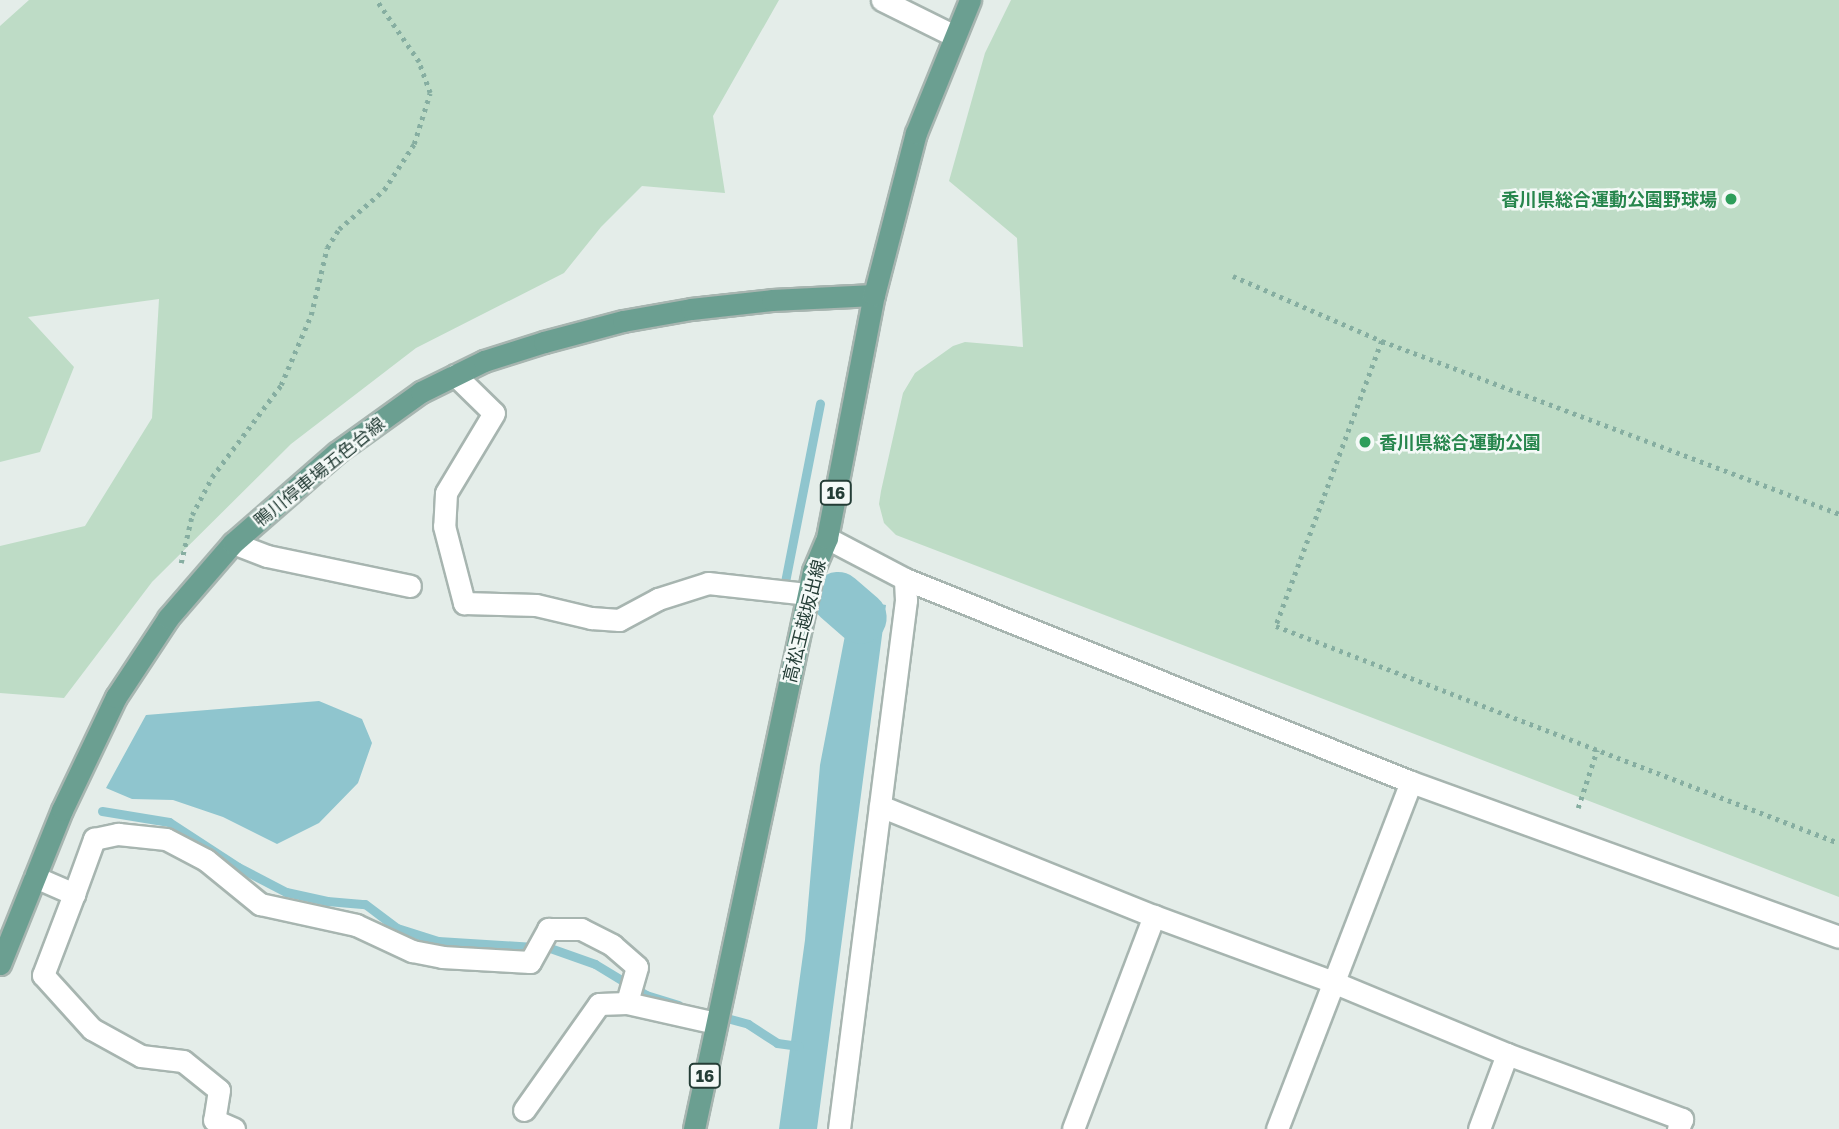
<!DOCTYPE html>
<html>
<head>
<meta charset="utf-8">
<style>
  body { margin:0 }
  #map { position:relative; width:1839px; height:1129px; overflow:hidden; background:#e4ede9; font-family:"Golos Text","Noto Sans JP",sans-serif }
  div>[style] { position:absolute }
  .green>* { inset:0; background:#bedcc6 }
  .water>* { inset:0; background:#8fc5ce }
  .stream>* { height:9px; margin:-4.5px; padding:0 4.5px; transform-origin:4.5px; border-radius:4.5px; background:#8fc5ce }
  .river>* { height:52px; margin:-26px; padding:0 26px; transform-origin:26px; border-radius:26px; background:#8fc5ce }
  .path>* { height:4.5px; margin-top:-2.25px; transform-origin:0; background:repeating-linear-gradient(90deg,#86aea1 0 3.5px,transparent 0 8.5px) }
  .roads { filter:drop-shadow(2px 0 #a7b5b0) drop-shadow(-2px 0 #a7b5b0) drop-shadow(0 2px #a7b5b0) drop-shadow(0 -2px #a7b5b0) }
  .minor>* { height:21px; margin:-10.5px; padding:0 10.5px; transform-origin:10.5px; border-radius:10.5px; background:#fff }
  .major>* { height:21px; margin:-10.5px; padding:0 10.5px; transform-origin:10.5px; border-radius:10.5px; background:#6b9f91 }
  .dots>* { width:19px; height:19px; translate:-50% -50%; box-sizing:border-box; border:4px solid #f4f9f7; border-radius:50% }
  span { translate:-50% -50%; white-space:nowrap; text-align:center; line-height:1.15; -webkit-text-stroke:5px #f4f9f7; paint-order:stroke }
  .shield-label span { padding:2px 5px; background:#f4f9f7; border:2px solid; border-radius:5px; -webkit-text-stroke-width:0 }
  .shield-label { font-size:16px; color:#243d36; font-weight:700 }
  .leisure-label { font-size:18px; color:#27864d; font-weight:700 }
  .right { translate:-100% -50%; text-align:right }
  .left { translate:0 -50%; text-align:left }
  .street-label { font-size:18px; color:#243d36 }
</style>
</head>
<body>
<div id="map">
  <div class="green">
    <i style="clip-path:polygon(29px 0,779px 0,713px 116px,725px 193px,642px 186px,601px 227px,564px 273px,416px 348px,291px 444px,152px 582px,64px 698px,0 693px,0 546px,85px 526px,152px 418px,159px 299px,28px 317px,74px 367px,40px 452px,0 462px,0 26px)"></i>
    <i style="clip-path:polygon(1011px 0,1839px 0,1839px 897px,896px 535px,884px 523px,879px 504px,881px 491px,903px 393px,915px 373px,953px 346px,965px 342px,1023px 347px,1017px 238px,949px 181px,985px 53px)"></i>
  </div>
  <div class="water">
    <i style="clip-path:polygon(852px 599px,886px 605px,817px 1129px,779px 1129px,805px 940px,820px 765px)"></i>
    <i style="clip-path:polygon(319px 701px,362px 719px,372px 743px,358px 783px,319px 823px,277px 844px,223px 817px,173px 800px,132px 799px,106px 788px,146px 715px)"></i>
  </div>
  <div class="stream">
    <i style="left:784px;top:587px;width:187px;rotate:-78.9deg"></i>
    <i style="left:102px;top:811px;width:68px;rotate:9.3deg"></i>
    <i style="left:169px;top:822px;width:82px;rotate:33.1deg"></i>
    <i style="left:238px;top:867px;width:54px;rotate:27.5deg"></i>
    <i style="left:286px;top:892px;width:42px;rotate:12.4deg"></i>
    <i style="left:327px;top:901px;width:38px;rotate:5deg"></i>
    <i style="left:365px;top:904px;width:40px;rotate:37deg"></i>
    <i style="left:397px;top:928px;width:43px;rotate:17.6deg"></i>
    <i style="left:438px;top:941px;width:112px;rotate:3.6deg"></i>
    <i style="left:550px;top:948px;width:48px;rotate:19.6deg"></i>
    <i style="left:595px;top:964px;width:60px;rotate:31.3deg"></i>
    <i style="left:646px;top:995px;width:34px;rotate:17deg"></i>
    <i style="left:719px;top:1016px;width:30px;rotate:15deg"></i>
    <i style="left:748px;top:1024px;width:35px;rotate:33deg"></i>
    <i style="left:777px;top:1043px;width:22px;rotate:8deg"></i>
  </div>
  <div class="river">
    <i style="left:838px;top:598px;width:30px;rotate:41deg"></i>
  </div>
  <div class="path">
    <i style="left:1233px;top:276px;width:163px;rotate:23.6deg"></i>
    <i style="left:1382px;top:341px;width:489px;rotate:20.7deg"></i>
    <i style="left:1382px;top:341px;width:304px;rotate:110.4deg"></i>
    <i style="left:1276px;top:626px;width:603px;rotate:21.08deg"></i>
    <i style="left:181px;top:563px;width:49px;rotate:-77.1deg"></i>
    <i style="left:192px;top:515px;width:43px;rotate:-62.2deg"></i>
    <i style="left:212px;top:477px;width:115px;rotate:-53.1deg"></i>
    <i style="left:281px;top:385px;width:76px;rotate:-66.8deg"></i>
    <i style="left:311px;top:315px;width:69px;rotate:-76.6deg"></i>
    <i style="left:327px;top:248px;width:22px;rotate:-58deg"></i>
    <i style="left:339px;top:229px;width:60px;rotate:-40.9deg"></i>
    <i style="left:384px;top:190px;width:55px;rotate:-56.9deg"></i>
    <i style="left:414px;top:144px;width:53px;rotate:-72.6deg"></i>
    <i style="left:430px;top:93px;width:33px;rotate:-110deg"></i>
    <i style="left:419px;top:62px;width:75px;rotate:-124.7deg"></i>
    <i style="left:1578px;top:808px;width:61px;rotate:-71.9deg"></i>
  </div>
  <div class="roads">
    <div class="minor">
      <i style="left:882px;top:0;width:81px;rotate:26.3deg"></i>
      <i style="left:455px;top:375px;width:54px;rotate:44.3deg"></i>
      <i style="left:494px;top:413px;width:93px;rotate:121deg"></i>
      <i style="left:446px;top:493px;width:33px;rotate:93deg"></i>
      <i style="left:444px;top:526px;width:80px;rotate:75.4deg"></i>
      <i style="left:464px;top:603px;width:72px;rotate:1.6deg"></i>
      <i style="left:536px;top:605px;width:57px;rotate:13.3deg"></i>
      <i style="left:591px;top:618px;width:28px;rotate:4deg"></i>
      <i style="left:619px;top:620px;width:44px;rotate:-28.3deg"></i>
      <i style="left:658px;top:599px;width:52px;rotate:-17.7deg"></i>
      <i style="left:708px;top:583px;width:101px;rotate:6.3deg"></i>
      <i style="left:827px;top:538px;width:88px;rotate:27.7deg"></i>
      <i style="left:905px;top:579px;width:545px;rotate:21.86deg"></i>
      <i style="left:1411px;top:782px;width:455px;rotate:19.9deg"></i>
      <i style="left:233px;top:543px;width:36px;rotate:21deg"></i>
      <i style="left:267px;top:556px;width:146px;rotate:11.8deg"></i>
      <i style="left:880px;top:806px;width:295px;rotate:21.9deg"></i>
      <i style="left:1154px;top:916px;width:191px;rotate:20.2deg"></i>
      <i style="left:1333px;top:982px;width:188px;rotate:22.5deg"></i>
      <i style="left:1507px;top:1054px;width:187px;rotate:20.4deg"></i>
      <i style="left:1682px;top:1119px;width:11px;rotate:112deg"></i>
      <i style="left:35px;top:877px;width:43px;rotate:23.6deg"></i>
      <i style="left:74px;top:894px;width:59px;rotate:-70deg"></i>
      <i style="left:94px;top:839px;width:25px;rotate:-12deg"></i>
      <i style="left:118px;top:834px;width:48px;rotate:5.9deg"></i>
      <i style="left:166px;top:839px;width:45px;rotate:27.7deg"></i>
      <i style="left:206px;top:860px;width:70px;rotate:39.2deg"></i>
      <i style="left:260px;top:904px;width:98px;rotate:12.3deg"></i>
      <i style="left:356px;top:925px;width:62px;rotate:24.9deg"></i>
      <i style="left:412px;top:951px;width:31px;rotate:11deg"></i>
      <i style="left:442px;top:957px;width:88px;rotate:3.3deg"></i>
      <i style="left:530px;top:962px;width:38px;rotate:-61deg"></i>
      <i style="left:548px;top:929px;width:33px"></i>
      <i style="left:581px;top:929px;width:35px;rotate:27deg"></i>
      <i style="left:612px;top:945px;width:33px;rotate:41deg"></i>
      <i style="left:637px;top:967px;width:37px;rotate:106deg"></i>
      <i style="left:74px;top:894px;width:87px;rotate:110.9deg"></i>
      <i style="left:43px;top:975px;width:73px;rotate:47.8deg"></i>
      <i style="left:92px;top:1029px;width:56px;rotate:28.9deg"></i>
      <i style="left:141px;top:1056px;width:42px;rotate:6.8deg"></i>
      <i style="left:183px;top:1061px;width:46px;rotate:38.9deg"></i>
      <i style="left:219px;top:1090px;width:30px;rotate:99deg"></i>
      <i style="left:214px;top:1120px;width:22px;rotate:24deg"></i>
      <i style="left:524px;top:1110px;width:130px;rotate:-54.7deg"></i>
      <i style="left:599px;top:1004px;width:28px;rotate:-2deg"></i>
      <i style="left:627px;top:1003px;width:91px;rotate:12.7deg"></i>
      <i style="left:839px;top:1129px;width:533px;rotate:-82.78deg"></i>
      <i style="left:906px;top:600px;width:21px;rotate:-93deg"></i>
      <i style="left:1073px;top:1129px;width:228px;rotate:-69.2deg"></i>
      <i style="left:1277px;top:1129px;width:372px;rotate:-68.9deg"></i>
      <i style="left:1479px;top:1129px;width:80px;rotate:-69.5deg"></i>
    </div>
    <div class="major">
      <i style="left:0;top:964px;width:166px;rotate:-68.1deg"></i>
      <i style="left:62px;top:810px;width:125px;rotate:-64.5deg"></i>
      <i style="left:116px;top:697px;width:95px;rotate:-56.6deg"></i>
      <i style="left:168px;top:618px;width:99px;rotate:-49.1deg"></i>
      <i style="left:233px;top:543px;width:137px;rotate:-41.1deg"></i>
      <i style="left:336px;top:453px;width:105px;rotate:-35.7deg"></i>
      <i style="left:421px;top:392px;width:70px;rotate:-26.2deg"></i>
      <i style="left:484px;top:361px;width:63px;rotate:-17.6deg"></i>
      <i style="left:544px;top:342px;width:82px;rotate:-14.9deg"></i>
      <i style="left:623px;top:321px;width:69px;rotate:-10deg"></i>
      <i style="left:691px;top:309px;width:81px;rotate:-6.3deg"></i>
      <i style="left:772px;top:300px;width:102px;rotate:-2.8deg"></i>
      <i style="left:694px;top:1129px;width:571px;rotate:-77.96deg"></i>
      <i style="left:813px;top:571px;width:36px;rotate:-67deg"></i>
      <i style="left:827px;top:538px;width:248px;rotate:-79.1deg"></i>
      <i style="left:874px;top:295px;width:167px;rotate:-75.5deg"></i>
      <i style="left:916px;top:133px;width:144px;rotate:-67.9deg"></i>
    </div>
  </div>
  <div class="dots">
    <i style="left:1731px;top:199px;background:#2e9e5b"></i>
    <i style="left:1365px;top:442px;background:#2e9e5b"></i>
  </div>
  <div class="shield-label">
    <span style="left:836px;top:493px">16</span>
    <span style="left:705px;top:1076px">16</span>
  </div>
  <div class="leisure-label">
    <span class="right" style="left:1717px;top:199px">香川県総合運動公園野球場</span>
    <span class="left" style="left:1379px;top:442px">香川県総合運動公園</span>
  </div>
  <div class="street-label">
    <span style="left:319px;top:472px;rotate:-39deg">鴨川停車場五色台線</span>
    <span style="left:804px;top:621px;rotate:-76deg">高松王越坂出線</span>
  </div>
</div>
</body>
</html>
